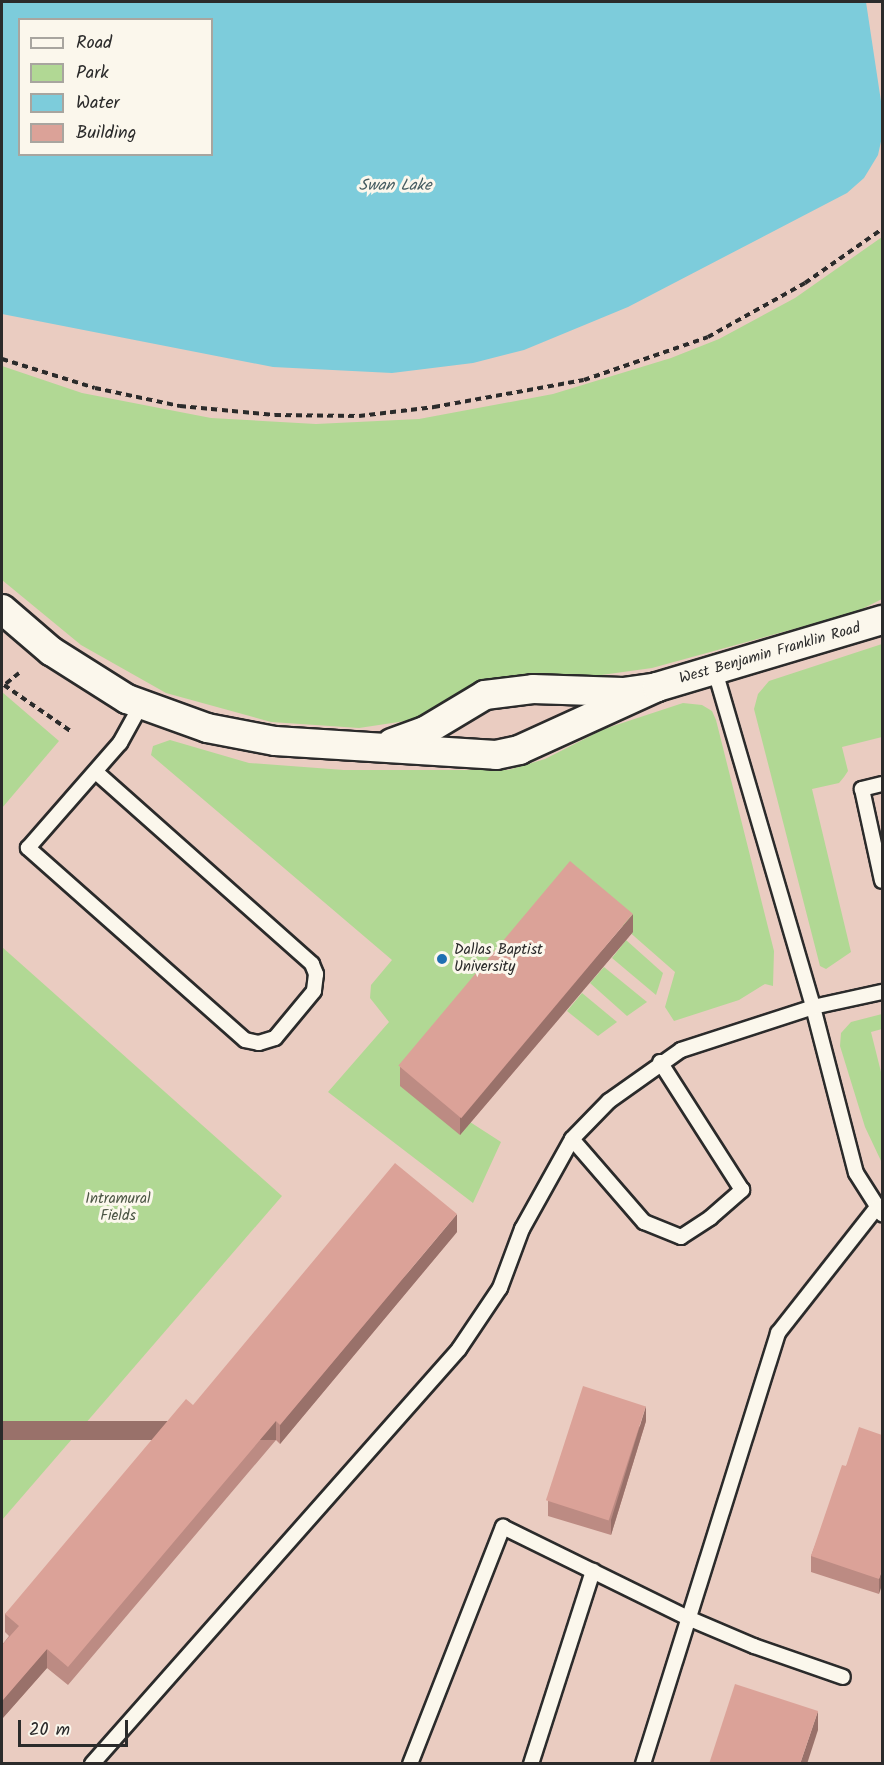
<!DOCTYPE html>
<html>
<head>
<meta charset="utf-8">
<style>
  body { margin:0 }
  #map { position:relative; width:884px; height:1765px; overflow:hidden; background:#f1ded3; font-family:Kalam,sans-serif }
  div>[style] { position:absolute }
  .built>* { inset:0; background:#eaccc1 }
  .green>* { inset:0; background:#b1d894 }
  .water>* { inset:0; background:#7dccdb }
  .path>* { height:4px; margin-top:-2px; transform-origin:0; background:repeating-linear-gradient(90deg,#2b2b2b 0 6px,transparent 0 10.5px) }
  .roads { filter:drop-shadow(2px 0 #2b2b2b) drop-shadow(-2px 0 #2b2b2b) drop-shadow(0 2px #2b2b2b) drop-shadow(0 -2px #2b2b2b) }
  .lane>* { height:14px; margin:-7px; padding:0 7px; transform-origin:7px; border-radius:7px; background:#fbf7ec }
  .street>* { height:28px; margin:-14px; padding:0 14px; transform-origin:14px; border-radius:14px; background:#fbf7ec }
  .wall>* { inset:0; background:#bc8b83 }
  .shaded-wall>* { inset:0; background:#99716a; transform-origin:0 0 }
  .building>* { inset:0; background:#dba298; transform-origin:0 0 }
  .dots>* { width:16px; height:16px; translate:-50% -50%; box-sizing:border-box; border:3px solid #fbf7ec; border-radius:50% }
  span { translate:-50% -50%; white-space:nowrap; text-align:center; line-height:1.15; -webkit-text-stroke:6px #fbf7ec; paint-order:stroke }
  .street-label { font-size:15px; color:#2b2b2b }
  .poi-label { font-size:15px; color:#2b2b2b }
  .left { translate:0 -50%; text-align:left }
  .park-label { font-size:15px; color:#4c5645 }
  .water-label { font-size:16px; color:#445b60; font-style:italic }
  .frame { position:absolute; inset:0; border:3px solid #2b2b2b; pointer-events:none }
  .legend { position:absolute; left:18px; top:18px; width:195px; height:138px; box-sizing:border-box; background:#fbf7ec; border:2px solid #a8a59f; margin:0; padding:8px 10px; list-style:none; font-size:18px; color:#2b2b2b }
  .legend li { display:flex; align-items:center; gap:12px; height:30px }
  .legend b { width:30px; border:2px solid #a8a59f }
  .scale { position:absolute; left:18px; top:1720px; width:110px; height:27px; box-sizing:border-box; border:3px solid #2b2b2b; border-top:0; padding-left:8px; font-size:18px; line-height:21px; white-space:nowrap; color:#2b2b2b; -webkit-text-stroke:4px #fbf7ec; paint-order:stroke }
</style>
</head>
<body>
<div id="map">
  <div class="built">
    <i style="clip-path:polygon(evenodd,2px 2px,882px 2px,882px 1763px,2px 1763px,2px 2px,20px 20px,212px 20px,212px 154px,20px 154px,20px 20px)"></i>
  </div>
  <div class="green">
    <i style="clip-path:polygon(882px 237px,882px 599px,856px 612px,652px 668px,587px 677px,444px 707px,412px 720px,359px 728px,271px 722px,166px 693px,81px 645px,2px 580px,2px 366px,82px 393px,211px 418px,316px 424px,419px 419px,553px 394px,671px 358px,719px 339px,795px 298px)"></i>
    <i style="clip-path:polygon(882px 644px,882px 737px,842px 747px,848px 771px,844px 777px,839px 783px,812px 789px,851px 952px,826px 969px,820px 966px,754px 709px,758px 694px,769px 681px)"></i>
    <i style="clip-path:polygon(2px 692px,59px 741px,2px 808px)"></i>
    <i style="clip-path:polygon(683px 703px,702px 705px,712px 711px,716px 720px,774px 951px,773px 986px,765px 984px,739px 1000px,674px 1021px,665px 1007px,675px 972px,570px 880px,459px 1135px,470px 1122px,501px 1142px,473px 1203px,328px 1092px,389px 1022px,370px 998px,371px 985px,392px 960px,151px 755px,153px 746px,170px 740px,249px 763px,344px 770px,508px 770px,545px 759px,604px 729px)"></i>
    <i style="clip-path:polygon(626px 940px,663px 973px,656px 995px,612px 958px)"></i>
    <i style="clip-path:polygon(2px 947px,282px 1196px,2px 1520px)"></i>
    <i style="clip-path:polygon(604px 967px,647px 1002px,627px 1016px,590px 983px)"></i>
    <i style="clip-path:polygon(582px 993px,617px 1022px,598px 1036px,567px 1011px)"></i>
    <i style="clip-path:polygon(882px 1014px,882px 1029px,871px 1032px,882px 1076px,882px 1163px,865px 1127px,840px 1046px,841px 1033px,851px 1022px)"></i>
  </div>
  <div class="water">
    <i style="clip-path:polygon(evenodd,2px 2px,866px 2px,882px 108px,882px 137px,878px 155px,864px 178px,847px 193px,628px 307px,524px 350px,473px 363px,392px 373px,273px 367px,2px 314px,2px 2px,20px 20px,212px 20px,212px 154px,20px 154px,20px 20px)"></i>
  </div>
  <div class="path">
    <i style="left:2px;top:359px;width:97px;rotate:17.3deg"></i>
    <i style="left:95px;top:388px;width:87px;rotate:12deg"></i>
    <i style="left:180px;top:406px;width:95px;rotate:5.4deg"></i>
    <i style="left:275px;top:415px;width:84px;rotate:0.7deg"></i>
    <i style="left:359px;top:416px;width:76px;rotate:-6.8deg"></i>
    <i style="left:434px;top:407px;width:152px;rotate:-10.2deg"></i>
    <i style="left:584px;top:380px;width:131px;rotate:-19.1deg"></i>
    <i style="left:708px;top:337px;width:111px;rotate:-29.1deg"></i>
    <i style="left:805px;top:283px;width:94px;rotate:-35deg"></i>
    <i style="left:19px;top:673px;width:19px;rotate:141deg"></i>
    <i style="left:4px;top:685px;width:83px;rotate:34.7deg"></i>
  </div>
  <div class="roads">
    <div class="lane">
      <i style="left:715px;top:671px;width:350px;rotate:73.7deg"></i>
      <i style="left:813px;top:1007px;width:171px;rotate:75.5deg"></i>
      <i style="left:856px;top:1173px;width:49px;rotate:57.6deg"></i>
      <i style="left:96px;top:772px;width:289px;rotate:41.6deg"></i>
      <i style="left:312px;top:964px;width:11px;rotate:68deg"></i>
      <i style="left:316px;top:974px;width:17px;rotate:97deg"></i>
      <i style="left:314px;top:991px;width:61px;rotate:129.7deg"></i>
      <i style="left:275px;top:1038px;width:17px;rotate:163deg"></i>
      <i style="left:259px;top:1043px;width:14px;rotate:-168deg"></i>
      <i style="left:245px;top:1040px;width:290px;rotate:-138.5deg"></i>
      <i style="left:28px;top:848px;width:140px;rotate:-48.8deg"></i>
      <i style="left:120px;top:743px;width:43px;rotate:-61.1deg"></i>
      <i style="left:882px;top:784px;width:21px;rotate:166deg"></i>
      <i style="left:862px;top:789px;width:94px;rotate:77.7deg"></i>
      <i style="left:572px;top:1139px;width:110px;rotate:49.1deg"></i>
      <i style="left:644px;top:1222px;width:40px;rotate:22deg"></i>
      <i style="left:681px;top:1237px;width:35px;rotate:-33deg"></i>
      <i style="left:710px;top:1218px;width:43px;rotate:-41.2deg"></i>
      <i style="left:742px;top:1190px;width:152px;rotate:-122.6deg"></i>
      <i style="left:92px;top:1764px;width:554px;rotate:-48.51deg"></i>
      <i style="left:459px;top:1349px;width:73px;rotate:-56.1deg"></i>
      <i style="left:500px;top:1288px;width:63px;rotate:-69.6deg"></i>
      <i style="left:522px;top:1229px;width:103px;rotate:-60.9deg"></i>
      <i style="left:572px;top:1139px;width:53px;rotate:-45.8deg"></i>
      <i style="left:609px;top:1101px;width:88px;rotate:-35.3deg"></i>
      <i style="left:681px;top:1050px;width:139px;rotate:-18deg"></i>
      <i style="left:813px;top:1007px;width:71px;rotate:-12.3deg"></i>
      <i style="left:410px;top:1764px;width:255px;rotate:-68.6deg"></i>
      <i style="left:503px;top:1527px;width:206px;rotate:26.2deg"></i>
      <i style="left:688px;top:1618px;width:72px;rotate:23deg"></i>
      <i style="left:754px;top:1646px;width:94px;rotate:19.2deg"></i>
      <i style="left:531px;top:1764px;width:203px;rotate:-72.2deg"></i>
      <i style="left:643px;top:1764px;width:452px;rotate:-72.6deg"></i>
      <i style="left:778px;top:1333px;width:160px;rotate:-51.8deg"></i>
    </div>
    <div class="street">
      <i style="left:2px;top:609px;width:65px;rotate:40.6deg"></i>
      <i style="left:51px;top:651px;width:90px;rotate:32.3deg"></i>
      <i style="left:127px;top:699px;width:85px;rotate:19.9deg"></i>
      <i style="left:207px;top:728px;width:69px;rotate:10.8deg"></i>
      <i style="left:275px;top:741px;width:221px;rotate:3.6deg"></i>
      <i style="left:496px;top:755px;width:24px;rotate:-12deg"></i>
      <i style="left:519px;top:750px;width:152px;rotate:-24.5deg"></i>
      <i style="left:392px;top:743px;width:35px;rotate:-20deg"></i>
      <i style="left:425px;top:731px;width:70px;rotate:-31deg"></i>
      <i style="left:485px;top:695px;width:48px;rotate:-7.1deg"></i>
      <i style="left:533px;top:689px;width:90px;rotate:1.9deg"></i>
      <i style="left:623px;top:692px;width:34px;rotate:-8deg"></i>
      <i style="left:657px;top:687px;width:235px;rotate:-16.6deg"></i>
    </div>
  </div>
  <div class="wall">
    <i style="clip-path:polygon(633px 932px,460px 1135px,400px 1086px,400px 1067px)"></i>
    <i style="clip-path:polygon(457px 1232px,280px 1444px,276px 1440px,68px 1685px,47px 1668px,2px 1719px,2px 1645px,9px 1636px,5px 1632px,5px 1614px)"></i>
    <i style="clip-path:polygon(646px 1421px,611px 1535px,548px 1516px,548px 1501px)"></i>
    <i style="clip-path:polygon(882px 1435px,879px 1594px,811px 1572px,811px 1556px,846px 1466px)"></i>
  </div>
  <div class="shaded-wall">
    <i style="clip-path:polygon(633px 914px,633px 932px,460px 1135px,460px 1116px)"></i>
    <i style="clip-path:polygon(457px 1214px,457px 1232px,280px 1444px,280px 1425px)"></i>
    <i style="clip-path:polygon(646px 1406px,646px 1421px,611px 1535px,611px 1520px)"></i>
    <i style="left:276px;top:1421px;width:19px;height:322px;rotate:90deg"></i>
    <i style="clip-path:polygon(882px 1570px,882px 1585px,879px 1594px,879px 1579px)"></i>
    <i style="clip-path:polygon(47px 1649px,47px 1668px,2px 1719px,2px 1701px)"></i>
    <i style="clip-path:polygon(818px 1711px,818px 1730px,807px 1764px,800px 1764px)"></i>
  </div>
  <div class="building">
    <i style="left:570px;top:861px;width:82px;height:267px;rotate:40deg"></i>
    <i style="clip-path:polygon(395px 1163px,457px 1214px,280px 1425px,276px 1421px,68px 1667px,47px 1649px,2px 1701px,2px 1645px,19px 1626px,5px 1614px,186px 1399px,193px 1405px)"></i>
    <i style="left:583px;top:1386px;width:66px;height:120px;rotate:18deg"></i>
    <i style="clip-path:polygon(859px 1427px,882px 1435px,882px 1570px,879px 1579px,811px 1556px,842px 1465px,846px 1466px)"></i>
    <i style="clip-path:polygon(735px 1684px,818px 1711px,800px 1764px,709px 1764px)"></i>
  </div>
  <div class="dots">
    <i style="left:442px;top:959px;background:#1f6fb2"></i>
  </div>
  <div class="street-label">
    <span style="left:770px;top:654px;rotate:-16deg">West Benjamin Franklin Road</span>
  </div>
  <div class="poi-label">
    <span class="left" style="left:454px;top:959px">Dallas Baptist<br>University</span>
  </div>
  <div class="park-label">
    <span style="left:118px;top:1208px">Intramural<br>Fields</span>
  </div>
  <div class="water-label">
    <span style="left:395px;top:186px">Swan Lake</span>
  </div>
  <div class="frame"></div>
  <ul class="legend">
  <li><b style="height:8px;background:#fbf7ec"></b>Road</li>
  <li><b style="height:16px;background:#b1d894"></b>Park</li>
  <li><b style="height:16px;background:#7dccdb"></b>Water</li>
  <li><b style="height:16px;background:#dba298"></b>Building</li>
  </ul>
  <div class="scale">20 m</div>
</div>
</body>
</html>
